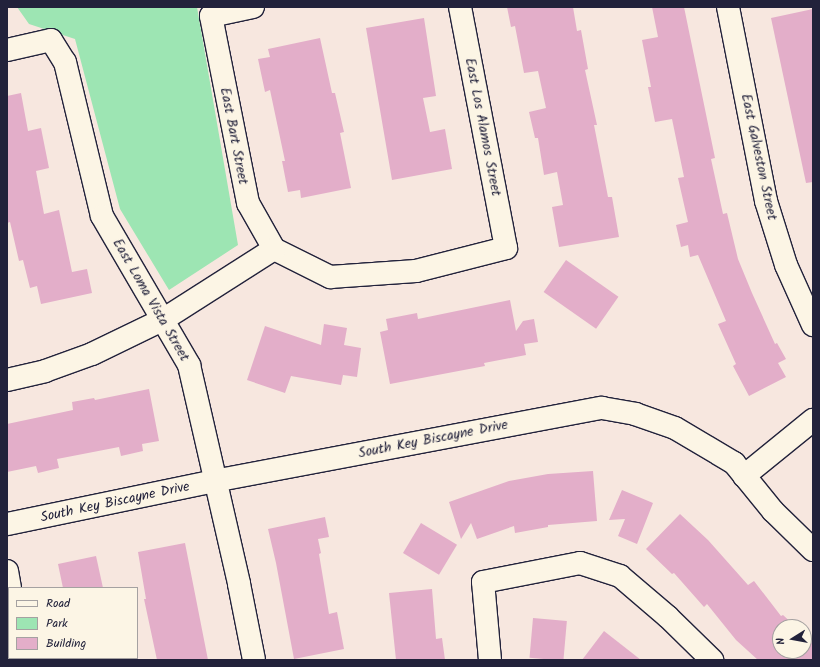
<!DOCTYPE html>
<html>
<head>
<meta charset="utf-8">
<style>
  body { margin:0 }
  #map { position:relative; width:820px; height:667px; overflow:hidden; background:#f7e7df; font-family:Kalam,sans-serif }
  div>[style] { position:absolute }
  .green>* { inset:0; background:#9de5b3 }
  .building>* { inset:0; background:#e3aec9; transform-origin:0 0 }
  .roads { filter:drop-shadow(1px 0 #22223b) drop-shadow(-1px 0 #22223b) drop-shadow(0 1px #22223b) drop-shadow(0 -1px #22223b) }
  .minor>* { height:22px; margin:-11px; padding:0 11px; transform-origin:11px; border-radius:11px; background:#fcf5e5 }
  span { translate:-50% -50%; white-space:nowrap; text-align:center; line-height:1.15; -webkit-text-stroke:3px #fcf5e5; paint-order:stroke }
  .street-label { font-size:14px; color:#22223b }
  .frame { position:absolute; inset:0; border:8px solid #22223b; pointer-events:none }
  .legend { position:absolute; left:8px; top:587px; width:130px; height:72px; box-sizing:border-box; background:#fcf5e5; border:1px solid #a5a1a1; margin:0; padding:5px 7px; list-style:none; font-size:12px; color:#22223b }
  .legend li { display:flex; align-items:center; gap:8px; height:20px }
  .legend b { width:20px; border:1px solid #a5a1a1 }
  .north { position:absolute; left:772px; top:619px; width:40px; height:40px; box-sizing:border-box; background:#fcf5e5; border:1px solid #a5a1a1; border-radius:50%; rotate:259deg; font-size:11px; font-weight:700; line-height:16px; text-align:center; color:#22223b }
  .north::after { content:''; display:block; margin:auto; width:14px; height:18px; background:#22223b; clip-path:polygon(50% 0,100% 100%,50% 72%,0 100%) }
</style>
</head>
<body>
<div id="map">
  <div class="green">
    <i style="clip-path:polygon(17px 7px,197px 7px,238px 245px,169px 290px,120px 209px,75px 39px,29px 24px)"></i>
  </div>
  <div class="building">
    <i style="clip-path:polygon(507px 7px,573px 7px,577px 31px,581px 30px,588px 69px,585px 70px,597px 125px,594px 125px,608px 197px,612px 197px,619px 237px,559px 247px,552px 207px,563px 205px,557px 172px,544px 175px,538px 138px,535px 138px,529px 112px,546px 108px,538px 71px,524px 73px,515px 26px,511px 27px)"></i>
    <i style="clip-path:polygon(652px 7px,684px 7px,715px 158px,711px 159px,723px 214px,727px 213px,738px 259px,752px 293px,775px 344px,777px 343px,786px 359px,778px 363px,786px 377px,749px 396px,733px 366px,736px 364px,718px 324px,726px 321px,698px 255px,690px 257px,688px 245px,681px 247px,676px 225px,688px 222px,678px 178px,684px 177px,672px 119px,655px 122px,648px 87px,651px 87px,642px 40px,658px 37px)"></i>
    <i style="clip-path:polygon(813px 9px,813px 182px,806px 183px,771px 18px)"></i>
    <i style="clip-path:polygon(424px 18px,436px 96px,423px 98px,430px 132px,445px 129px,452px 169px,392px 180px,366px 28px)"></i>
    <i style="clip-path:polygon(320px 38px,332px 93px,335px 93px,344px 132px,340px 133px,351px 188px,301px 198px,300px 190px,288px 192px,282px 161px,285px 161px,270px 90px,265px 92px,258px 59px,270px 57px,268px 49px)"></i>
    <i style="clip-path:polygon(21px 93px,28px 131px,41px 128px,49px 168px,36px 171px,44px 214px,59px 210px,72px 272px,87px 269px,92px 293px,41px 304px,37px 286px,30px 288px,23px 260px,19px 261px,10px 222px,7px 223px,7px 96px)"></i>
    <i style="left:566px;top:260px;width:64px;height:39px;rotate:35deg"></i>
    <i style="clip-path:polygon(510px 300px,516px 331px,523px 321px,534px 319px,538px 342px,524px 344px,526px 355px,484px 363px,485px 366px,390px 384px,380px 332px,388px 330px,386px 319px,417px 313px,418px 319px)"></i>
    <i style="clip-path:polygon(324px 324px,347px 328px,344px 345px,361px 348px,357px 377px,343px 375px,341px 385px,291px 376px,285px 393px,247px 380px,265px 326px,321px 345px)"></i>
    <i style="clip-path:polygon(149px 389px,159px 441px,142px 444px,143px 451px,121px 456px,119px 447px,57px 459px,59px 468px,38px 473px,36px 466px,7px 472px,7px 424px,73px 410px,72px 402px,94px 398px,95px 400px)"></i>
    <i style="clip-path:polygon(593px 471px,597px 521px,548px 525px,548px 527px,515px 533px,514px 526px,477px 539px,471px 523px,461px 539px,449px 502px,509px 481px,548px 474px)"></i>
    <i style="clip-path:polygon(622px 490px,653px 503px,637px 544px,618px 536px,625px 519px,609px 520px)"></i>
    <i style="clip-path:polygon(680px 514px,708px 540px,748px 585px,754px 581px,781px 616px,783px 615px,796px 627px,780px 627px,780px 651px,804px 651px,804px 635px,813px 644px,813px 660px,758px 660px,736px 640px,707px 604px,704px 607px,674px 573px,672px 574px,646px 549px)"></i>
    <i style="clip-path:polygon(325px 517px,329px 537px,318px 539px,321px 553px,319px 554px,329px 614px,337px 612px,344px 649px,294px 659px,276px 563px,268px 529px)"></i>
    <i style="left:421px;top:523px;width:42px;height:35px;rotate:31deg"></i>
    <i style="clip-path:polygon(185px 543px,208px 660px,157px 660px,144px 599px,146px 599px,138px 552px)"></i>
    <i style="clip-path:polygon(96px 556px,103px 588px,63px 588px,58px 564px)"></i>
    <i style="clip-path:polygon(432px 589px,436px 639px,442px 638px,445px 660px,396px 660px,389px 593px)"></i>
    <i style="left:533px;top:618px;width:34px;height:40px;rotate:5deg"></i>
    <i style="clip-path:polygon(604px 631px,641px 660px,582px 660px)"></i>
  </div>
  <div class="roads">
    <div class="minor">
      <i style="left:253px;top:7px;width:43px;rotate:167.9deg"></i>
      <i style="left:211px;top:16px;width:191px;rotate:78.8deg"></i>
      <i style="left:248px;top:203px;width:53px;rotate:60.5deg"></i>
      <i style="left:728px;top:7px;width:198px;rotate:78.9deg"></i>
      <i style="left:766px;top:201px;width:67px;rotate:72.6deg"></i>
      <i style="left:786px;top:265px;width:66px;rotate:65.8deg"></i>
      <i style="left:7px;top:50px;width:45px;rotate:-12.8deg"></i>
      <i style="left:51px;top:40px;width:26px;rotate:58deg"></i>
      <i style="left:65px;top:62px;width:158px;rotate:76.5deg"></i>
      <i style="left:102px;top:216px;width:173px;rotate:59.7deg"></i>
      <i style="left:189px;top:365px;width:225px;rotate:77.1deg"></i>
      <i style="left:239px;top:584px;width:77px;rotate:78.8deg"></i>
      <i style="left:274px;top:249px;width:63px;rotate:26.6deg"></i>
      <i style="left:330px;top:277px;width:86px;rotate:-4deg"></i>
      <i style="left:416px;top:271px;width:93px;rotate:-14.3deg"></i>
      <i style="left:506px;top:248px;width:245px;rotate:-100.8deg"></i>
      <i style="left:7px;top:380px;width:39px;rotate:-13deg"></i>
      <i style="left:45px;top:371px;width:50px;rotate:-19.9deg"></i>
      <i style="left:92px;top:354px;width:80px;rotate:-25.9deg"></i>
      <i style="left:164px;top:319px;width:130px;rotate:-32.5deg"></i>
      <i style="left:744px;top:476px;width:89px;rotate:-39.1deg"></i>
      <i style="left:7px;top:524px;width:211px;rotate:-11.7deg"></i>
      <i style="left:214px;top:481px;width:395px;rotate:-10.7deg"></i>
      <i style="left:602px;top:408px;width:34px;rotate:10deg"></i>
      <i style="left:635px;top:414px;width:42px;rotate:19.3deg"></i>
      <i style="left:675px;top:428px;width:69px;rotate:30.7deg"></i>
      <i style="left:734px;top:463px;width:62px;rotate:50.9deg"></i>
      <i style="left:773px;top:511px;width:56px;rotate:44.3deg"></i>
      <i style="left:7px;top:571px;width:17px;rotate:80deg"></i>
      <i style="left:23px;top:658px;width:2px;rotate:63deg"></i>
      <i style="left:490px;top:660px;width:78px;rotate:-95.1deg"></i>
      <i style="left:483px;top:582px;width:99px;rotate:-11.1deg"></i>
      <i style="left:580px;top:563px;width:42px;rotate:18deg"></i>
      <i style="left:620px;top:576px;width:63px;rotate:40.5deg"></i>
      <i style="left:668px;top:617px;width:62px;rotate:44.3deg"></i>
    </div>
  </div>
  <div class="street-label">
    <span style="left:483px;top:127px;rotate:79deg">East Los Alamos Street</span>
    <span style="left:234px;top:136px;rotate:79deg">East Bart Street</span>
    <span style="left:759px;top:157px;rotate:78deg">East Galveston Street</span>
    <span style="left:151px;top:300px;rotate:60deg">East Loma Vista Street</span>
    <span style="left:433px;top:439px;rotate:-11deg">South Key Biscayne Drive</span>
    <span style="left:115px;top:502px;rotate:-12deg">South Key Biscayne Drive</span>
  </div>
  <div class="frame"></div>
  <ul class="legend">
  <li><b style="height:5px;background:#fcf5e5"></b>Road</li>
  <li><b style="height:11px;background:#9de5b3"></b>Park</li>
  <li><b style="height:11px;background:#e3aec9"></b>Building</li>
  </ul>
  <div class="north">N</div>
</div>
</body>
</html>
